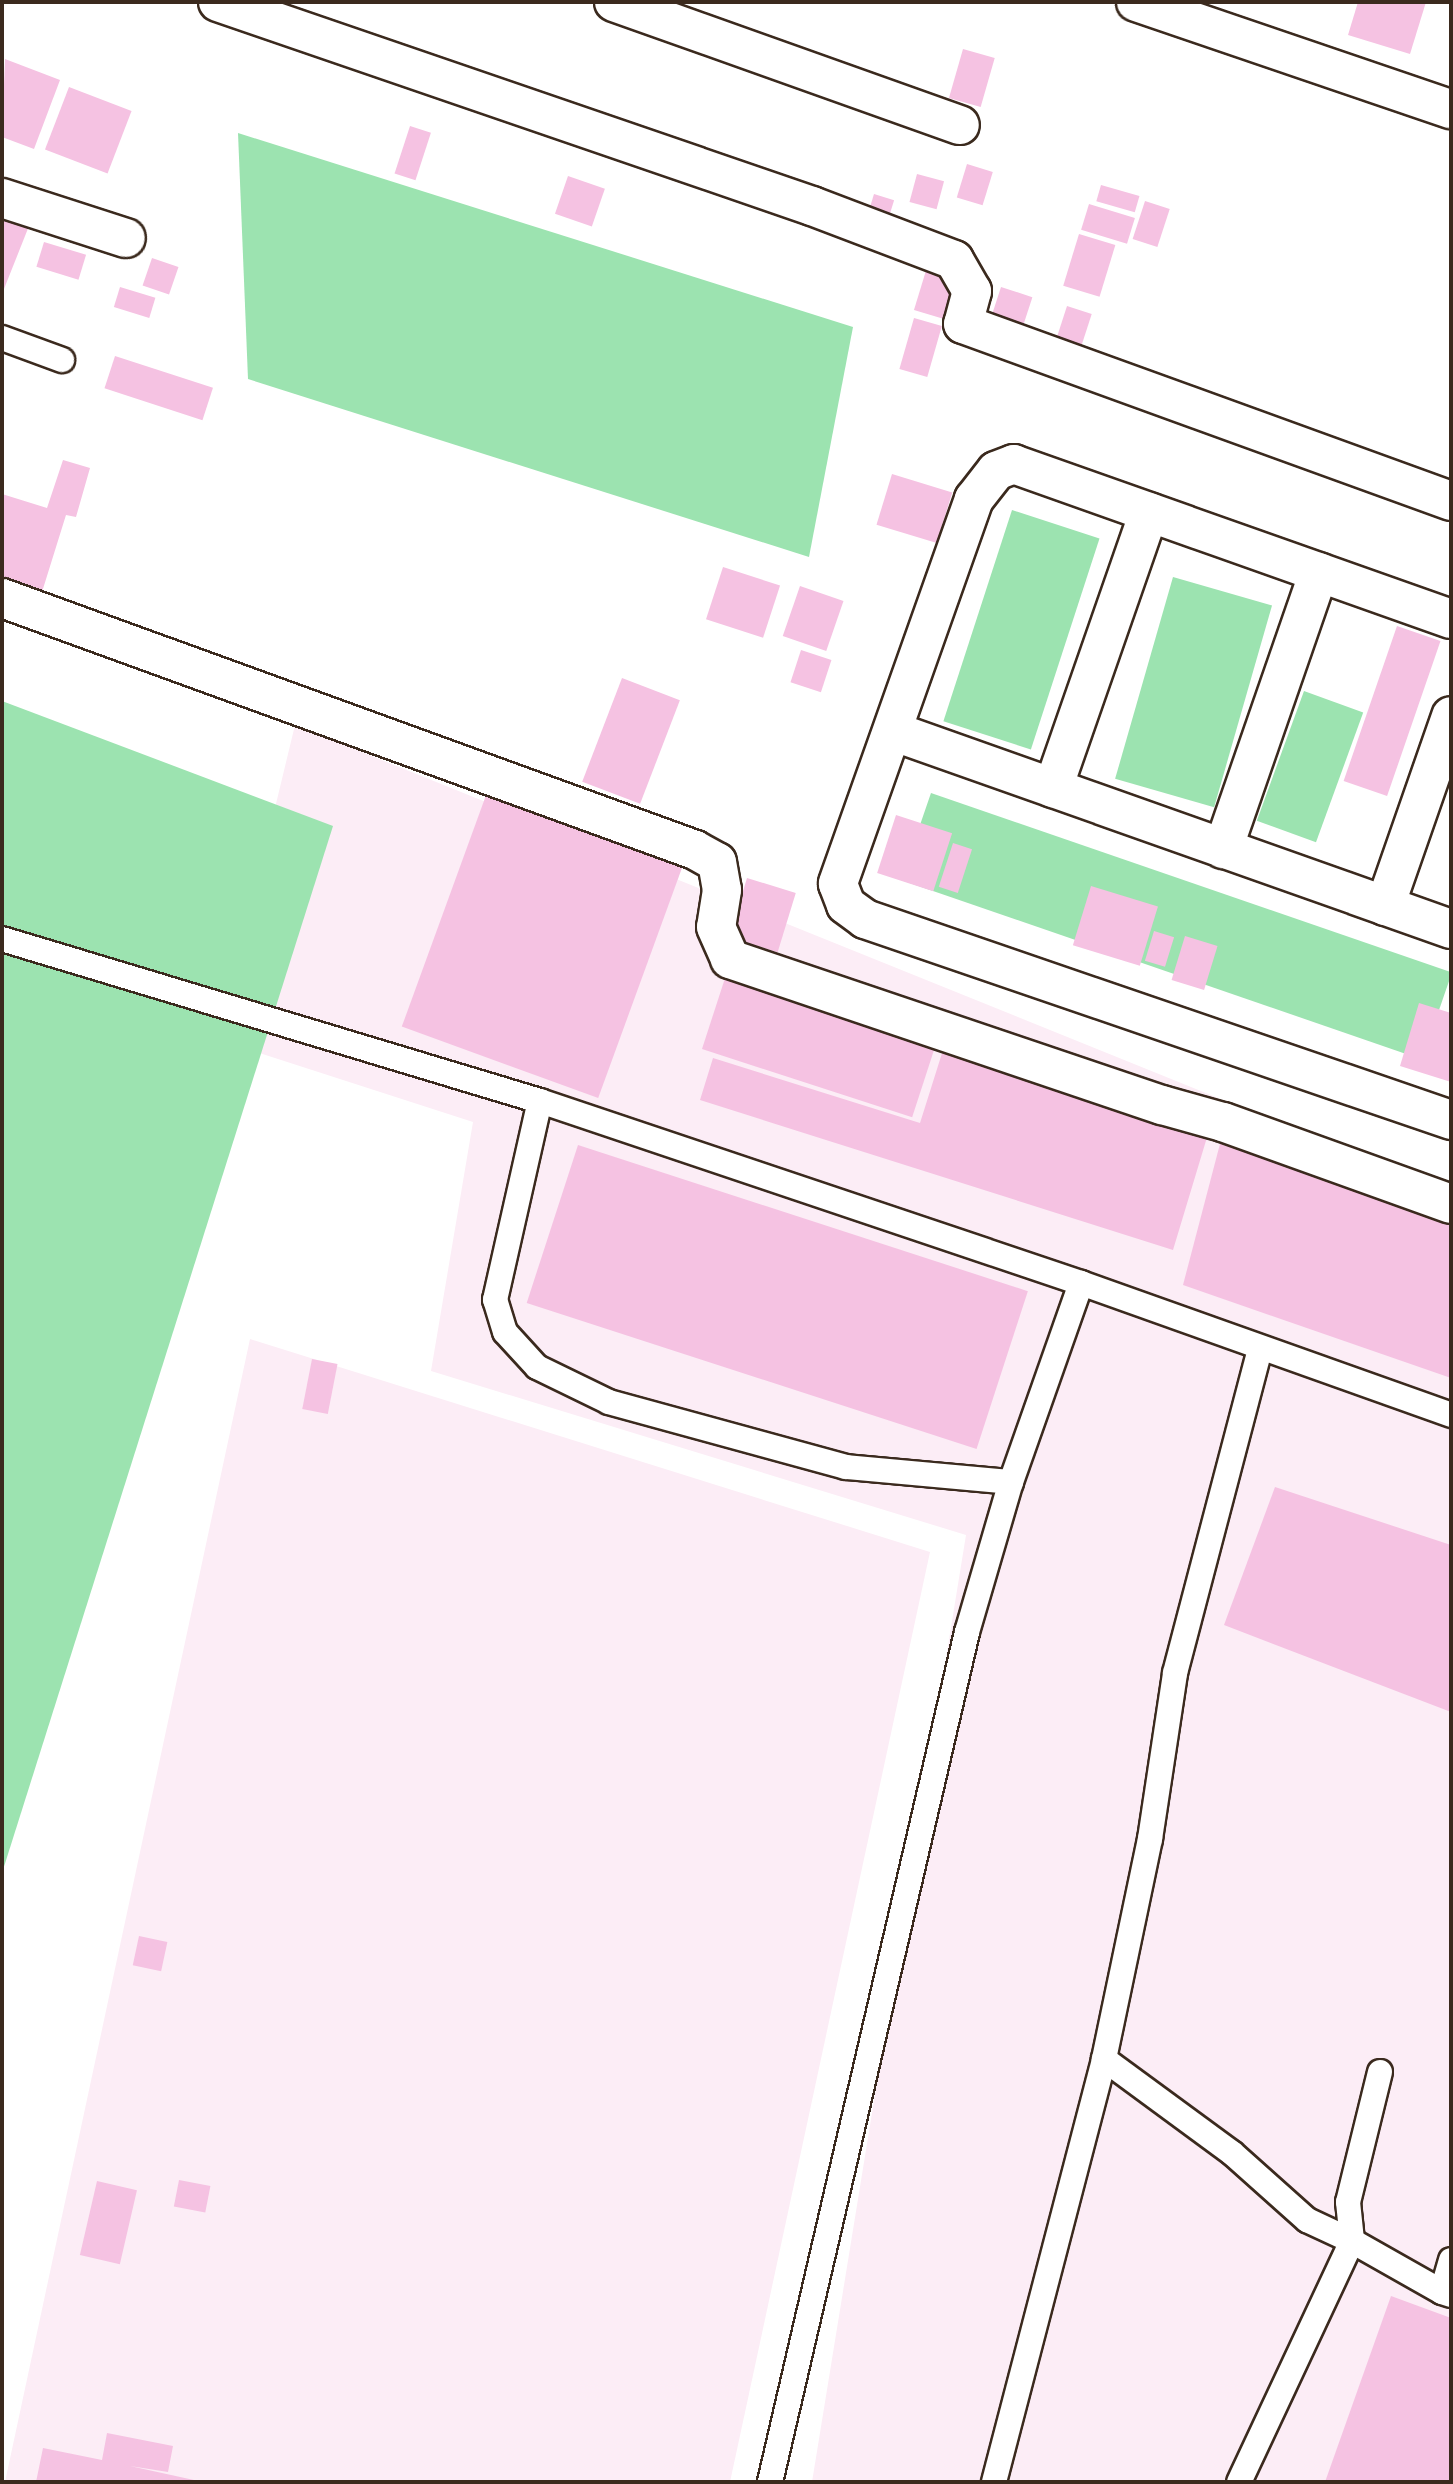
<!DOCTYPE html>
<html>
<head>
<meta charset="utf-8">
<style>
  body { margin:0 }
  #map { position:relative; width:1453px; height:2484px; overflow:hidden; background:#fff; font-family:"Comic Neue",sans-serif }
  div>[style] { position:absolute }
  .built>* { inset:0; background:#fcedf6 }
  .green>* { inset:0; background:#9ce3b0; transform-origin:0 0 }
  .building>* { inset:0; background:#f5c2e2; transform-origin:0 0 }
  .roads { filter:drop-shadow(2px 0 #3b2a1e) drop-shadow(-2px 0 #3b2a1e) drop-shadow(0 2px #3b2a1e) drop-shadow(0 -2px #3b2a1e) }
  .service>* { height:24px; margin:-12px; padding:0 12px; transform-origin:12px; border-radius:12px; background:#fff }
  .minor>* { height:38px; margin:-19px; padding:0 19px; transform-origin:19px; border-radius:19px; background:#fff }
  span { translate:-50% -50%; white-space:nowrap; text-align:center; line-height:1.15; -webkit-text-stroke:5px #fff; paint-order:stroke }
  .frame { position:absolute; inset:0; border:4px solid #3b2a1e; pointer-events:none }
</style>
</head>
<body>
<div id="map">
  <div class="built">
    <i style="clip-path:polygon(295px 725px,1451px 1192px,1451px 2482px,812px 2482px,966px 1535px,431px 1371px,473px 1122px,219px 1040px)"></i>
    <i style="clip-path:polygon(250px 1339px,930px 1552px,730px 2482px,5px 2482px)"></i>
  </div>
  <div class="green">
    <i style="clip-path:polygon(238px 133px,853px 327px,809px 557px,248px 379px)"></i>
    <i style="left:1012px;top:510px;width:92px;height:222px;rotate:18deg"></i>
    <i style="left:1173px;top:577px;width:103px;height:210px;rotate:16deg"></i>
    <i style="left:1304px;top:691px;width:63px;height:138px;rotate:20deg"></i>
    <i style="clip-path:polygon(2px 701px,333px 826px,2px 1873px)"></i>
    <i style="left:931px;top:793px;width:551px;height:92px;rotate:19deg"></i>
  </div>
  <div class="building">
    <i style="clip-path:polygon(1358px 2px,1426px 2px,1410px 54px,1348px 35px)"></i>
    <i style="left:963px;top:49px;width:33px;height:51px;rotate:16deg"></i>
    <i style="clip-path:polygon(5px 59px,60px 80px,34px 149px,2px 137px)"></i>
    <i style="left:69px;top:87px;width:67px;height:67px;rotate:21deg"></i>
    <i style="left:410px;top:126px;width:22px;height:50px;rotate:18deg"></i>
    <i style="left:967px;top:164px;width:27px;height:35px;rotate:17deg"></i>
    <i style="left:917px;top:174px;width:28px;height:29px;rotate:15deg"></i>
    <i style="left:568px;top:176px;width:39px;height:40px;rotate:19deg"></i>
    <i style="left:1101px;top:185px;width:40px;height:17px;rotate:16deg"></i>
    <i style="left:874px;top:194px;width:21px;height:29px;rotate:17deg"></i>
    <i style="left:1145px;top:201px;width:26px;height:40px;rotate:18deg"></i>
    <i style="left:1089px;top:204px;width:48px;height:27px;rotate:17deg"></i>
    <i style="clip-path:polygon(2px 214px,29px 226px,2px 294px)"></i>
    <i style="left:1079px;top:234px;width:38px;height:54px;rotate:17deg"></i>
    <i style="left:44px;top:242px;width:44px;height:26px;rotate:17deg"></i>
    <i style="left:152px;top:258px;width:28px;height:29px;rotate:19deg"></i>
    <i style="left:928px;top:264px;width:34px;height:48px;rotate:17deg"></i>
    <i style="left:120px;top:287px;width:37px;height:21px;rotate:17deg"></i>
    <i style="left:1001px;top:287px;width:33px;height:30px;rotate:18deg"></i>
    <i style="left:1067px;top:306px;width:26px;height:37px;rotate:18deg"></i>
    <i style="left:914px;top:318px;width:29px;height:53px;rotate:16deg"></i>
    <i style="left:115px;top:356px;width:103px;height:34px;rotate:18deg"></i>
    <i style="clip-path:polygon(63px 460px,90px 468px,76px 517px,66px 515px,42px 592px,2px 579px,2px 494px,47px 508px)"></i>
    <i style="left:892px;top:474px;width:63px;height:53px;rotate:17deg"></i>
    <i style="left:723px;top:567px;width:60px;height:55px;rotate:18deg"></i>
    <i style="left:800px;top:586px;width:46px;height:53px;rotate:19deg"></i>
    <i style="left:1397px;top:626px;width:46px;height:164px;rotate:19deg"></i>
    <i style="left:801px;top:650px;width:32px;height:34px;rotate:18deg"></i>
    <i style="left:622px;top:678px;width:62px;height:111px;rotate:21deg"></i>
    <i style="left:489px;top:787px;width:209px;height:255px;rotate:20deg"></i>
    <i style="left:896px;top:815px;width:59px;height:61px;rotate:18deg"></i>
    <i style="left:953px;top:843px;width:20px;height:46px;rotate:18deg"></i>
    <i style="left:747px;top:878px;width:51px;height:62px;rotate:17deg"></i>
    <i style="left:1091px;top:886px;width:70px;height:62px;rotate:17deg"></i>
    <i style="left:1154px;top:931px;width:21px;height:31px;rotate:17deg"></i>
    <i style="left:1185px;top:936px;width:34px;height:46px;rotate:17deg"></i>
    <i style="left:727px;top:972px;width:221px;height:81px;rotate:18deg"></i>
    <i style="clip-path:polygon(1419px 1003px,1451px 1013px,1451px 1082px,1400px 1066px)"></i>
    <i style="clip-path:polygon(943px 1050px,1208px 1134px,1173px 1250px,700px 1100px,713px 1058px,920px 1123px)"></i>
    <i style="clip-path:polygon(1221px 1140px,1451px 1223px,1451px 1378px,1183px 1285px)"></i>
    <i style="left:578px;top:1145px;width:473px;height:166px;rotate:18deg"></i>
    <i style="left:312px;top:1359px;width:26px;height:51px;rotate:11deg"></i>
    <i style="clip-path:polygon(1275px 1487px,1451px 1545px,1451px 1712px,1224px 1625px)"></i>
    <i style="left:139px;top:1936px;width:29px;height:30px;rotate:12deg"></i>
    <i style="left:179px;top:2180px;width:32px;height:27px;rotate:11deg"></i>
    <i style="left:97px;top:2181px;width:41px;height:76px;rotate:13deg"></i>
    <i style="clip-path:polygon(1391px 2296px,1451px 2318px,1451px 2482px,1325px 2482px)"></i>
    <i style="clip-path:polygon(107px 2433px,173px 2446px,168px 2472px,130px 2466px,203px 2482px,36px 2482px,43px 2448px,102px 2460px)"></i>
  </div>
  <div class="roads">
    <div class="service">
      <i style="left:2px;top:338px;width:64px;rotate:20.1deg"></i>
      <i style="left:2px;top:939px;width:562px;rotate:16.76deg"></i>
      <i style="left:1011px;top:1482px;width:166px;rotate:-174.8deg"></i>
      <i style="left:846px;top:1467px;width:246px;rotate:-164.7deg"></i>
      <i style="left:609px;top:1402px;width:80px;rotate:-154.1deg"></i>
      <i style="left:537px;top:1367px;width:47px;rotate:-132.4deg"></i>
      <i style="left:505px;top:1332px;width:34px;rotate:-107deg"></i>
      <i style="left:495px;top:1300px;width:204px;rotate:-77.3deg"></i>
      <i style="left:540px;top:1101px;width:571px;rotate:18.59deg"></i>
      <i style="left:1081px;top:1283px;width:393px;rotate:19.6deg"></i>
      <i style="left:1104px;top:2059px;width:159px;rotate:36.3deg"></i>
      <i style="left:1232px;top:2153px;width:101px;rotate:41.8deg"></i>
      <i style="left:1307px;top:2220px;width:50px;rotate:25deg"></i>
      <i style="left:1352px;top:2241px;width:266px;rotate:115.1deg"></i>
      <i style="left:1380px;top:2072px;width:134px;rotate:103.8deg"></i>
      <i style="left:1348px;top:2202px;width:39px;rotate:84deg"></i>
      <i style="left:1352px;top:2241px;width:103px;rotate:29.5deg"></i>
      <i style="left:1451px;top:2260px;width:33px;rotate:106deg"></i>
      <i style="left:1442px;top:2292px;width:9px;rotate:18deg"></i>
      <i style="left:770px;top:2482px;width:873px;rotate:-76.95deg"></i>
      <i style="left:967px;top:1632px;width:156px;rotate:-73.7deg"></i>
      <i style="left:1011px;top:1482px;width:211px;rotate:-70.6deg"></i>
      <i style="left:994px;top:2482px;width:437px;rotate:-75.4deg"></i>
      <i style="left:1104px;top:2059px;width:225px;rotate:-78.2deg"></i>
      <i style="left:1150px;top:1839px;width:168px;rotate:-81.4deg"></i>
      <i style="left:1175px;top:1673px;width:336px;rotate:-75.3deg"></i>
    </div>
    <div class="minor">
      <i style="left:218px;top:2px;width:628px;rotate:18.95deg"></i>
      <i style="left:812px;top:206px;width:152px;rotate:20.8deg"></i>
      <i style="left:954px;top:260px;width:36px;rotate:60deg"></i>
      <i style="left:972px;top:291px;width:34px;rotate:105deg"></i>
      <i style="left:963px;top:324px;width:519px;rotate:19.94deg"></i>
      <i style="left:614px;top:2px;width:367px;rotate:19.6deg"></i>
      <i style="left:1136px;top:2px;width:333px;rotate:18.8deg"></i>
      <i style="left:2px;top:198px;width:130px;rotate:17.9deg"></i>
      <i style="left:2px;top:598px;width:737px;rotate:19.98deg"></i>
      <i style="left:695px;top:850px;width:25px;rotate:29deg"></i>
      <i style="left:717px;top:862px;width:28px;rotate:80deg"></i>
      <i style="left:722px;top:890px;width:37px;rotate:99deg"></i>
      <i style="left:716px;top:927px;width:35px;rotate:66deg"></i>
      <i style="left:730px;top:959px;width:456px;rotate:18.7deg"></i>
      <i style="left:1162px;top:1105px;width:63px;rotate:15.6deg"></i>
      <i style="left:1223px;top:1122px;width:242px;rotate:19.8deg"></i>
      <i style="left:1451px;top:619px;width:464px;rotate:-160.5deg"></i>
      <i style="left:1014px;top:464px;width:19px;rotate:159deg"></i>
      <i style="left:996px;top:471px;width:36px;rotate:128deg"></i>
      <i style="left:974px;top:499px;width:408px;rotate:109.5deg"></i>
      <i style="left:838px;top:884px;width:22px;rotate:69deg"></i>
      <i style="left:846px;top:905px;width:24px;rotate:36deg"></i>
      <i style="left:865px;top:919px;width:620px;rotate:18.93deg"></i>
      <i style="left:895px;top:732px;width:590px;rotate:19.51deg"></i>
      <i style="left:1053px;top:788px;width:292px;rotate:-70.8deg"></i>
      <i style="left:1223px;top:849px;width:293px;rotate:-70.9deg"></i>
      <i style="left:1385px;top:906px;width:201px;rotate:-70.8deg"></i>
    </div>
  </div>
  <div class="frame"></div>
</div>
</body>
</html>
